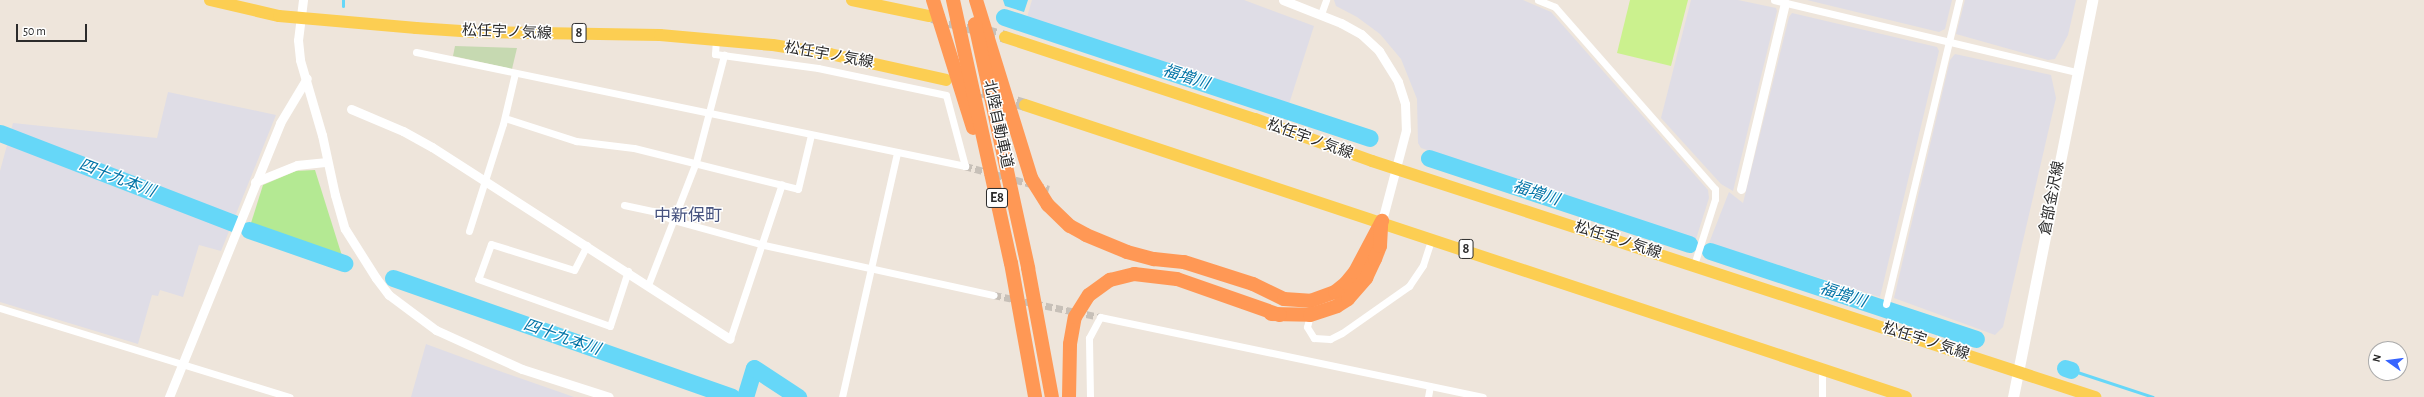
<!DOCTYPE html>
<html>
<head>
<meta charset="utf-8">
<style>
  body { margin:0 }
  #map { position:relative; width:2424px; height:397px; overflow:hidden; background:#eee5db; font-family:"Alegreya Sans","Noto Sans JP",sans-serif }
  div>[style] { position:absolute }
  .industrial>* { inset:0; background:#dfdde6 }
  .green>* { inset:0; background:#b4e993 }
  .cemetery>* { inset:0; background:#c6d9b1 }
  .pitch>* { inset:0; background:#cbf18e }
  .water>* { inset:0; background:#66d7f8 }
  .stream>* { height:3px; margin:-1.5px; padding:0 1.5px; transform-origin:1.5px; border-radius:1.5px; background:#66d7f8 }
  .river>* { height:17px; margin:-8.5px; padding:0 8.5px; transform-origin:8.5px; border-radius:8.5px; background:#66d7f8 }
  .minor-tunnel>* { height:7px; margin-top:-3.5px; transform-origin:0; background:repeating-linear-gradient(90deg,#c7c0b8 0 7px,transparent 0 10.5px) }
  .primary-tunnel>* { height:12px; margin-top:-6px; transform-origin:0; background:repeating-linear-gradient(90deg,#c7c0b8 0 12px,transparent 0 18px) }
  .minor>* { height:7px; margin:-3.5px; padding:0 3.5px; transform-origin:3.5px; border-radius:3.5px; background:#fff }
  .tertiary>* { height:9px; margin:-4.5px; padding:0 4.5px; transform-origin:4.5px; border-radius:4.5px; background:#fff }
  .secondary>* { height:11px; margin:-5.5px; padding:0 5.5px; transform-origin:5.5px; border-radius:5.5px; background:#fff }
  .primary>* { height:12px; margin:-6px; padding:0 6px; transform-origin:6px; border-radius:6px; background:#fcce52 }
  .motorway>* { height:14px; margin:-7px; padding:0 7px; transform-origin:7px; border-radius:7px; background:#ff9855 }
  span { translate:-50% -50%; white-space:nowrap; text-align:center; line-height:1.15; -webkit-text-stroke:3px #fff; paint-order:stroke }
  .shield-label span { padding:1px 3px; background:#fff; border:1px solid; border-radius:3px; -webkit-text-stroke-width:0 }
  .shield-label { font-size:14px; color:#2b2b2b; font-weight:700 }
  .street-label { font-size:15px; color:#2b2b2b }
  .water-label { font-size:16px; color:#0274a7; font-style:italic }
  .quarter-label { font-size:17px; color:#47537f }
  .north { position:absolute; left:2368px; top:341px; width:40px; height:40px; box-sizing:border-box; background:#fff; border:1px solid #aaa; border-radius:50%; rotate:284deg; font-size:11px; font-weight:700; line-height:16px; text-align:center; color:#2b2b2b }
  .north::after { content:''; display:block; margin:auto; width:14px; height:18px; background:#3764ff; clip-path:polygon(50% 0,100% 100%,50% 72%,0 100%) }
  .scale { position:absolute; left:16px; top:24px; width:71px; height:18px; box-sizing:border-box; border:2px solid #2b2b2b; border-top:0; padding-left:5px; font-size:12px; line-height:14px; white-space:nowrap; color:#2b2b2b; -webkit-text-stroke:3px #fff; paint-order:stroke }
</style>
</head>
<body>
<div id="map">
  <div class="industrial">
    <i style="clip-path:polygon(1032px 0,1244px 0,1314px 26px,1289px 104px,1027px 17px)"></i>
    <i style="clip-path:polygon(1334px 0,1523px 0,1551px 12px,1708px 190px,1709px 198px,1696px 239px,1421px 148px,1418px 143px,1417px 99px,1401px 59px,1380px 34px,1357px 17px,1336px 6px)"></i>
    <i style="clip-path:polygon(1691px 0,1738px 0,1776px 8px,1777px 11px,1733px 191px,1721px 184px,1661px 118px)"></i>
    <i style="clip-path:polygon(1807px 0,1952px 0,1945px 29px,1939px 32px)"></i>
    <i style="clip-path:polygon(1965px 0,2076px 0,2068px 35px,2055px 59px,2048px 60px,1956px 34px)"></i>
    <i style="clip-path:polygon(1792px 13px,1937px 47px,1939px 51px,1880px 297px,1709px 243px,1729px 192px,1743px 203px,1789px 17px)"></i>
    <i style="clip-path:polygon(1955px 54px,2051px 75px,2056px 98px,2003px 327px,1995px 335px,1894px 298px,1950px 60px)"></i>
    <i style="clip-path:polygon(168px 92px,276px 115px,221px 251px,199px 245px,183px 297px,160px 290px,158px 296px,152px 295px,138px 344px,0 302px,0 171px,13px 123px,157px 138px)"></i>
    <i style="clip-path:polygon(426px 344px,491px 368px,574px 397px,411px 397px)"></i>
  </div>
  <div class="green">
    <i style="clip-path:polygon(315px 170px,343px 259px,251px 223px,263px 185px,296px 171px)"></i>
  </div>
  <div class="cemetery">
    <i style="clip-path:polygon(455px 46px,517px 48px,512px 69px,453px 56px)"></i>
  </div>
  <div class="pitch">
    <i style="clip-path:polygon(1630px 0,1688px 0,1671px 66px,1617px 53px)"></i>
  </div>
  <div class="water">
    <i style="clip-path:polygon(1003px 0,1028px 0,1024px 12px,1005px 6px)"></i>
  </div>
  <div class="stream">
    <i style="left:343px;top:6px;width:6px;rotate:-90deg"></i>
    <i style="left:2071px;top:370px;width:86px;rotate:18.2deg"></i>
  </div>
  <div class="river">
    <i style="left:1004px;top:17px;width:385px;rotate:18.3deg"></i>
    <i style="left:0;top:133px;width:250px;rotate:21.1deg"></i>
    <i style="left:1429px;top:158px;width:274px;rotate:18.3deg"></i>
    <i style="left:249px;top:230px;width:101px;rotate:19.2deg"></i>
    <i style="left:1710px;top:251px;width:280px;rotate:18.3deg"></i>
    <i style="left:393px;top:278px;width:359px;rotate:19.3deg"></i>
    <i style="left:2065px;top:368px;width:6px;rotate:18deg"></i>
    <i style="left:745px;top:397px;width:30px;rotate:-73deg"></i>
    <i style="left:754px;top:368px;width:53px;rotate:33.4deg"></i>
  </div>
  <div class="minor-tunnel">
    <i style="left:965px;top:166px;width:87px;rotate:15.3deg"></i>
    <i style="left:994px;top:295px;width:108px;rotate:11.7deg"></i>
  </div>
  <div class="primary-tunnel">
    <i style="left:932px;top:17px;width:76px;rotate:15.3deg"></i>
    <i style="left:965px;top:86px;width:63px;rotate:17.6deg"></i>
  </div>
  <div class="minor">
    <i style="left:1538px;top:0;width:18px;rotate:22deg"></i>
    <i style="left:1555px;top:7px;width:242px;rotate:48.7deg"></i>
    <i style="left:1715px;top:189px;width:10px;rotate:90deg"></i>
    <i style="left:1715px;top:199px;width:69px;rotate:107.7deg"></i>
    <i style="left:1774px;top:0;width:311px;rotate:13.4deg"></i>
    <i style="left:1321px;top:14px;width:15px;rotate:-70deg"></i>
    <i style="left:416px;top:52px;width:561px;rotate:11.73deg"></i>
    <i style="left:965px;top:166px;width:73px;rotate:-105deg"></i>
    <i style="left:946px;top:95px;width:131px;rotate:-168.1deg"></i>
    <i style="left:818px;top:68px;width:104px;rotate:-172.3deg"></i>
    <i style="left:715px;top:54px;width:15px;rotate:-86deg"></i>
    <i style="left:505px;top:118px;width:75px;rotate:17.9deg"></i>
    <i style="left:576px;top:141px;width:58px;rotate:6.9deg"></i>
    <i style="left:634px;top:148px;width:169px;rotate:14deg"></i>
    <i style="left:798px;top:189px;width:56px;rotate:-76.5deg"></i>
    <i style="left:624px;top:205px;width:30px;rotate:12deg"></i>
    <i style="left:653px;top:211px;width:22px;rotate:24deg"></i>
    <i style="left:673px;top:220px;width:94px;rotate:15.4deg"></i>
    <i style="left:764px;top:245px;width:235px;rotate:12.3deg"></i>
    <i style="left:469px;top:231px;width:112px;rotate:-72.4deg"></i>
    <i style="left:503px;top:124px;width:52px;rotate:-76.8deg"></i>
    <i style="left:587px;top:245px;width:28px;rotate:117deg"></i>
    <i style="left:574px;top:270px;width:87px;rotate:-162.6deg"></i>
    <i style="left:491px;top:244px;width:37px;rotate:110deg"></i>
    <i style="left:478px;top:279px;width:140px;rotate:19.6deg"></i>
    <i style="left:610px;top:326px;width:58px;rotate:-71.9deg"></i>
    <i style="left:648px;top:285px;width:132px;rotate:-68.7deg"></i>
    <i style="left:696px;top:162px;width:111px;rotate:-75.3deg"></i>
    <i style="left:1886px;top:304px;width:313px;rotate:-76.5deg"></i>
    <i style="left:0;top:308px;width:303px;rotate:17.1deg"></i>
    <i style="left:1310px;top:315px;width:12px;rotate:104deg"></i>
    <i style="left:1307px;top:327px;width:13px;rotate:58deg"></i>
    <i style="left:1314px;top:338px;width:16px;rotate:4deg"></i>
    <i style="left:1330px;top:339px;width:13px;rotate:-27deg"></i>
    <i style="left:1342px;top:333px;width:82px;rotate:-35deg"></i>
    <i style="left:1409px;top:286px;width:25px;rotate:-56deg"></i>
    <i style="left:1423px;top:265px;width:28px;rotate:-72deg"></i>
    <i style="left:730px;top:339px;width:163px;rotate:-71.5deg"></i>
    <i style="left:1822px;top:369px;width:28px;rotate:90deg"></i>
    <i style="left:842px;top:397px;width:250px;rotate:-77.3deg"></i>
    <i style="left:1090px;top:397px;width:59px;rotate:-91deg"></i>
    <i style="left:1089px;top:338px;width:24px;rotate:-62deg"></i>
    <i style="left:1100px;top:317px;width:391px;rotate:11.8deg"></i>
    <i style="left:1428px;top:397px;width:11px;rotate:-80deg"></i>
  </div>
  <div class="tertiary">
    <i style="left:303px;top:0;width:40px;rotate:97.1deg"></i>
    <i style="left:298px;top:40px;width:20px;rotate:84deg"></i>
    <i style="left:300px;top:60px;width:78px;rotate:73.7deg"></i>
    <i style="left:322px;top:135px;width:61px;rotate:77.8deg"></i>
    <i style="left:335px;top:195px;width:35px;rotate:74deg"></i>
    <i style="left:345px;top:229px;width:58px;rotate:57.7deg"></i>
    <i style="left:376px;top:278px;width:21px;rotate:53deg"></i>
    <i style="left:389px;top:295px;width:59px;rotate:36.7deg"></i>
    <i style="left:436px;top:330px;width:94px;rotate:24.4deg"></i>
    <i style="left:522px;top:369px;width:91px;rotate:17.8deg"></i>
    <i style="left:1283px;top:0;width:62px;rotate:21.6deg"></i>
    <i style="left:1341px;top:23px;width:23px;rotate:29deg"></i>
    <i style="left:1361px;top:34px;width:25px;rotate:43deg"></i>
    <i style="left:1379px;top:51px;width:36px;rotate:58deg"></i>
    <i style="left:1398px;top:82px;width:23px;rotate:72deg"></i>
    <i style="left:1405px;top:104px;width:26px;rotate:88deg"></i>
    <i style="left:1406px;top:130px;width:94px;rotate:104.8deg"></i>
    <i style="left:351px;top:109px;width:56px;rotate:22.9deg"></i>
    <i style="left:403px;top:131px;width:33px;rotate:29deg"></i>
    <i style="left:432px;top:147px;width:354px;rotate:32.8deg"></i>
    <i style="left:255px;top:182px;width:45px;rotate:-22deg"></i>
    <i style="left:297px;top:165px;width:30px;rotate:-6deg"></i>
    <i style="left:1741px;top:189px;width:191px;rotate:-76.7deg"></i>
    <i style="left:169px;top:397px;width:296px;rotate:-67.9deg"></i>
    <i style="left:280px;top:123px;width:52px;rotate:-59deg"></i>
  </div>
  <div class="secondary">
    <i style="left:2013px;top:397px;width:405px;rotate:-78.7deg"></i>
  </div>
  <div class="primary">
    <i style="left:210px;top:0;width:71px;rotate:13.1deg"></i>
    <i style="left:279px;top:16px;width:138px;rotate:5deg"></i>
    <i style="left:416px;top:28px;width:60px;rotate:3.8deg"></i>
    <i style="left:476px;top:32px;width:184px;rotate:0.9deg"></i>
    <i style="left:660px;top:35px;width:113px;rotate:5.1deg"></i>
    <i style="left:773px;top:45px;width:58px;rotate:9deg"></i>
    <i style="left:830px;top:54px;width:119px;rotate:12.6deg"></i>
    <i style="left:852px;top:0;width:79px;rotate:11.7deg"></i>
    <i style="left:1005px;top:37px;width:263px;rotate:18.2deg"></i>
    <i style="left:1255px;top:119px;width:124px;rotate:19.7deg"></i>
    <i style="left:1372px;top:161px;width:761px;rotate:18.08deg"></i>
    <i style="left:1025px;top:105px;width:928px;rotate:18.34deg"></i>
  </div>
  <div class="motorway">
    <i style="left:933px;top:0;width:134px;rotate:72.6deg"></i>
    <i style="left:953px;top:0;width:269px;rotate:77.6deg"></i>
    <i style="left:1011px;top:263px;width:136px;rotate:79.8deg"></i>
    <i style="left:976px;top:0;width:186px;rotate:72.8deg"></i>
    <i style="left:1031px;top:178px;width:32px;rotate:58deg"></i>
    <i style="left:1048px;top:205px;width:30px;rotate:44deg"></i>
    <i style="left:1070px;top:226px;width:18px;rotate:29deg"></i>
    <i style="left:1086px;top:235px;width:44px;rotate:22.5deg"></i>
    <i style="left:1127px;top:252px;width:28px;rotate:15deg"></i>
    <i style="left:1154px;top:259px;width:30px;rotate:6deg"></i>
    <i style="left:1184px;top:262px;width:72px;rotate:17.7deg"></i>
    <i style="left:1253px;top:284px;width:34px;rotate:26deg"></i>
    <i style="left:1284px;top:299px;width:26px;rotate:4deg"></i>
    <i style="left:1310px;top:301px;width:27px;rotate:-20deg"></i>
    <i style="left:1335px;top:292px;width:14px;rotate:-39deg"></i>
    <i style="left:1346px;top:283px;width:14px;rotate:-51deg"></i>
    <i style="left:1355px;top:272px;width:58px;rotate:-62.1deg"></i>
    <i style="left:975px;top:24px;width:250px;rotate:77.7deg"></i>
    <i style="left:1028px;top:268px;width:131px;rotate:79.5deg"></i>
    <i style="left:1271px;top:314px;width:39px;rotate:1deg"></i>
    <i style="left:1310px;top:315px;width:28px;rotate:-18deg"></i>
    <i style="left:1337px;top:306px;width:13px;rotate:-32deg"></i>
    <i style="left:1348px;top:299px;width:28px;rotate:-49deg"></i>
    <i style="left:1366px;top:278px;width:21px;rotate:-65deg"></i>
    <i style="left:1375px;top:259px;width:14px;rotate:-69deg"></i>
    <i style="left:1380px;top:246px;width:22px;rotate:-87deg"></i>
    <i style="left:1069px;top:397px;width:53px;rotate:-88.9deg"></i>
    <i style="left:1070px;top:344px;width:27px;rotate:-80deg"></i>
    <i style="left:1075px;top:317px;width:26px;rotate:-58deg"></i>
    <i style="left:1089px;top:295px;width:26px;rotate:-36deg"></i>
    <i style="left:1110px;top:280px;width:25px;rotate:-14deg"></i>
    <i style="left:1134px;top:274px;width:43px;rotate:6.6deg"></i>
    <i style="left:1177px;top:279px;width:109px;rotate:19.3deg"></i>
  </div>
  <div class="shield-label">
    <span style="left:579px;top:33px">8</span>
    <span style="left:997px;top:198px">E8</span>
    <span style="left:1466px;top:249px">8</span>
  </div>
  <div class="street-label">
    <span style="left:507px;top:32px;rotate:2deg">松任宇ノ気線</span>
    <span style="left:829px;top:55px;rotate:10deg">松任宇ノ気線</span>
    <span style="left:998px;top:124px;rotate:78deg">北陸自動車道</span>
    <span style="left:1310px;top:139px;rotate:20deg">松任宇ノ気線</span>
    <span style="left:2052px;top:198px;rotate:-79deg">倉部金沢線</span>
    <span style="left:1618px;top:240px;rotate:18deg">松任宇ノ気線</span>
    <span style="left:1926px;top:341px;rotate:18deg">松任宇ノ気線</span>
  </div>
  <div class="water-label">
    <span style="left:1186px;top:77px;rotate:18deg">福増川</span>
    <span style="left:117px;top:178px;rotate:21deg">四十九本川</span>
    <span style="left:1536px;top:193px;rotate:18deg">福増川</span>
    <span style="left:1843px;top:295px;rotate:18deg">福増川</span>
    <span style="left:562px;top:337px;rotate:19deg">四十九本川</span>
  </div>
  <div class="quarter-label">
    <span style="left:688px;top:216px">中新保町</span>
  </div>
  <div class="north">N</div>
  <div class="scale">50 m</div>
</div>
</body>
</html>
